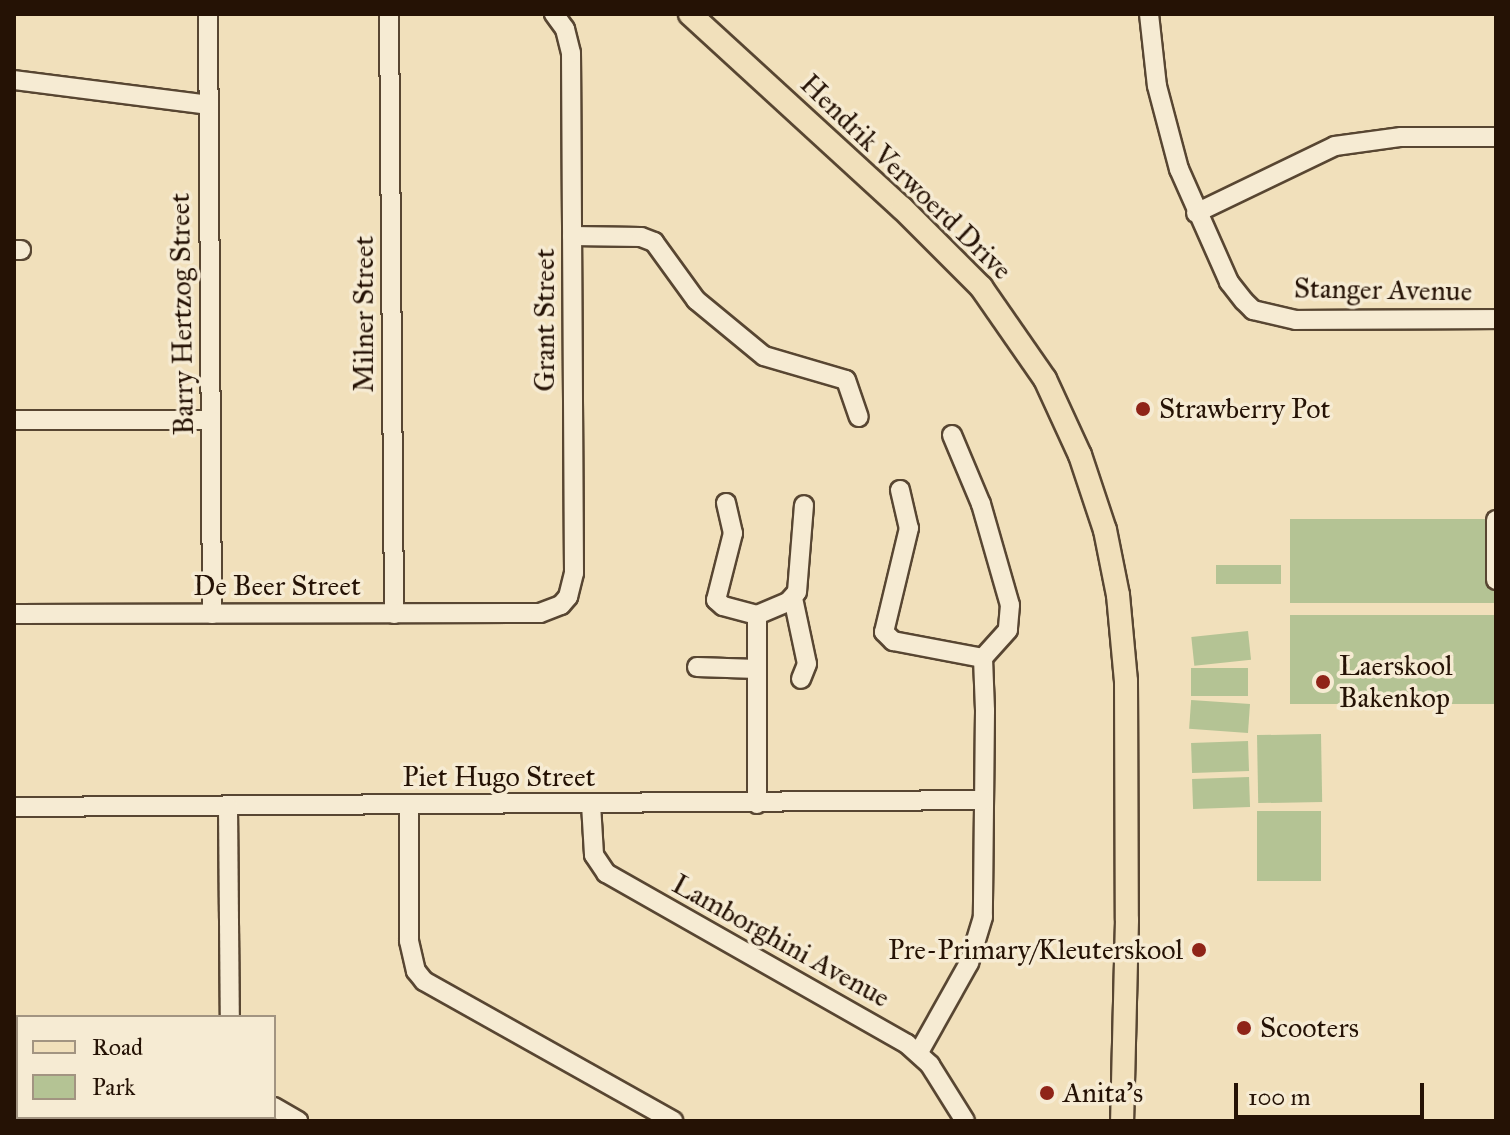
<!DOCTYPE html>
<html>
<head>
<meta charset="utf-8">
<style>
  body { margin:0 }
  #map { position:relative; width:1510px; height:1135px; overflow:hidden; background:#f1e0bb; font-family:"IM FELL Great Primer",serif }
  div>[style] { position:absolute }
  .green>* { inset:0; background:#b4c394; transform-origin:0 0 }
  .roads { filter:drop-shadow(2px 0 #584632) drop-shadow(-2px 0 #584632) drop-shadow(0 2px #584632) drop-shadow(0 -2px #584632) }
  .minor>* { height:18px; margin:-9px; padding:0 9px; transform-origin:9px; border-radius:9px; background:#f6ebd3 }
  .major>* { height:22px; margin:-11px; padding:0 11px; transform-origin:11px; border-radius:11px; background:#f1e0bb }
  .dots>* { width:22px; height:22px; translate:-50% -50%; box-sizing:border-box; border:4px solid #f6ebd3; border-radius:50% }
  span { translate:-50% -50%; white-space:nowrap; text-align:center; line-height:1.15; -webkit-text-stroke:7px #f6ebd3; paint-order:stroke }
  .street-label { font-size:28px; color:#251205 }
  .poi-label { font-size:28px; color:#251205 }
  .left { translate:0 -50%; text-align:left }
  .right { translate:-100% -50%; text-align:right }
  .frame { position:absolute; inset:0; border:16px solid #251205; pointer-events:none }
  .legend { position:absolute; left:16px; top:1015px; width:260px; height:104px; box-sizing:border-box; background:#f6ebd3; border:2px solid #a29481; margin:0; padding:10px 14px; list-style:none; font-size:24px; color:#251205 }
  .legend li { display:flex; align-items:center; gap:16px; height:40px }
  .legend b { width:40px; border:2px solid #a29481 }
  .scale { position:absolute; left:1234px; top:1083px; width:190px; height:36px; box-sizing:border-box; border:4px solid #251205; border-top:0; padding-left:10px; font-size:24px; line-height:28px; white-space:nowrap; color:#251205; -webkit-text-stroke:6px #f6ebd3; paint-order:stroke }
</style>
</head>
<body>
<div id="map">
  <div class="green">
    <i style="left:1290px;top:519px;width:206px;height:84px"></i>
    <i style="left:1216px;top:565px;width:65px;height:19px"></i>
    <i style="left:1496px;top:615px;width:89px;height:206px;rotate:90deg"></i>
    <i style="left:1248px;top:631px;width:29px;height:57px;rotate:84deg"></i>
    <i style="left:1248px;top:668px;width:28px;height:57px;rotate:90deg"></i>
    <i style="left:1250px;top:704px;width:29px;height:59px;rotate:94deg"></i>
    <i style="left:1321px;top:734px;width:68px;height:64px;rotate:89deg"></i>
    <i style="left:1248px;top:741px;width:30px;height:57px;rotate:88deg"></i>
    <i style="left:1249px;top:777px;width:30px;height:57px;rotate:88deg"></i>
    <i style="left:1257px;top:811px;width:64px;height:70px"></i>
  </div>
  <div class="roads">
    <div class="minor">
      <i style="left:208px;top:14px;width:600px;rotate:89.62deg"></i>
      <i style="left:389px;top:14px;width:600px;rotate:89.52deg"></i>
      <i style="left:1149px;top:14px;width:72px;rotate:83.7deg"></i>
      <i style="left:1157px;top:86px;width:86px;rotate:75.2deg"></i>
      <i style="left:1179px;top:169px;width:124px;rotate:66.1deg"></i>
      <i style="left:1229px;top:282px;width:24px;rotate:52deg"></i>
      <i style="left:1244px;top:301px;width:13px;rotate:45deg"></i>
      <i style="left:1253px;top:310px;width:44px;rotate:13.1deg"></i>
      <i style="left:1296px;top:320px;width:200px;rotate:-0.3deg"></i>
      <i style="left:14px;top:80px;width:196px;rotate:7.3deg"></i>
      <i style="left:1196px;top:213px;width:154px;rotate:-25.7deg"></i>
      <i style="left:1335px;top:146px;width:67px;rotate:-7.8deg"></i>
      <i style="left:1401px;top:137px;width:95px"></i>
      <i style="left:572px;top:236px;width:69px;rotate:0.8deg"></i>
      <i style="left:641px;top:237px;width:14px;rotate:21deg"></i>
      <i style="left:654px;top:242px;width:72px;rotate:54.1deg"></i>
      <i style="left:696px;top:300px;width:88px;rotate:39.5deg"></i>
      <i style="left:764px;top:356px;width:85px;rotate:16.3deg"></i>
      <i style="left:846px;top:380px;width:39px;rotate:71deg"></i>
      <i style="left:14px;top:250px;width:7px"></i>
      <i style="left:14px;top:420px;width:197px"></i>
      <i style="left:952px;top:435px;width:75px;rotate:67.2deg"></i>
      <i style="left:981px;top:504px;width:105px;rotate:74deg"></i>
      <i style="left:1010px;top:605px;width:25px;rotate:95deg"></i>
      <i style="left:1008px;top:630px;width:38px;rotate:132deg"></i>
      <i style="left:900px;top:490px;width:39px;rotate:77deg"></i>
      <i style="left:909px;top:528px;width:107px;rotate:103.5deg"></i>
      <i style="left:884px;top:632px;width:13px;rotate:45deg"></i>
      <i style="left:893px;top:641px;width:92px;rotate:10.7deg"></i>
      <i style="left:983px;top:658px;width:53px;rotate:87.8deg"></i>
      <i style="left:985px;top:711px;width:206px;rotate:90.6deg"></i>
      <i style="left:983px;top:917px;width:48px;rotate:106.9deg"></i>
      <i style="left:969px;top:963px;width:102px;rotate:119.3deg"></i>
      <i style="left:726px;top:503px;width:31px;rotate:77deg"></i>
      <i style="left:733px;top:533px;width:69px;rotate:104.2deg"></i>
      <i style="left:716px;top:600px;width:9px;rotate:41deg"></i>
      <i style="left:723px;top:606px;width:35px;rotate:15deg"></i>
      <i style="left:757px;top:615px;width:34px;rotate:-23deg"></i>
      <i style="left:788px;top:602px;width:13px;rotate:-48deg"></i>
      <i style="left:797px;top:592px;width:87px;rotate:-85.4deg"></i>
      <i style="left:1496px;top:520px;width:60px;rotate:90deg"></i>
      <i style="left:793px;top:598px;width:67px;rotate:78deg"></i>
      <i style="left:807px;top:664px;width:16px;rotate:112deg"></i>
      <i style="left:14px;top:614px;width:526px;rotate:-0.11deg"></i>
      <i style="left:540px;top:613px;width:22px;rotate:-21deg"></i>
      <i style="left:561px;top:605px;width:11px;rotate:-49deg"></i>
      <i style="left:568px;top:597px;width:25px;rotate:-76deg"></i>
      <i style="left:574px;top:573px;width:520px;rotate:-90.33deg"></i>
      <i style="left:571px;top:53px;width:25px;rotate:-104deg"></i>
      <i style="left:565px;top:29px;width:19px;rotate:-126deg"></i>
      <i style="left:697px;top:667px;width:60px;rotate:1.9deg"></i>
      <i style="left:591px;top:804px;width:51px;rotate:86.6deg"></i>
      <i style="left:594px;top:855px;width:22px;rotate:56deg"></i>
      <i style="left:606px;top:873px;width:346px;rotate:29.6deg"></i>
      <i style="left:907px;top:1044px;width:31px;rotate:42deg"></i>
      <i style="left:930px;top:1065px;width:66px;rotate:58deg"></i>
      <i style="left:757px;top:804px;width:189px;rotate:-90deg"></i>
      <i style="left:409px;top:805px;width:136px;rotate:90deg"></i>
      <i style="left:409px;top:941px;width:31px;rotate:77deg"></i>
      <i style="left:416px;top:971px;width:13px;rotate:51deg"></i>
      <i style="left:424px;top:981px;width:286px;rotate:29.3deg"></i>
      <i style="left:14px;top:807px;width:970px;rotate:-0.41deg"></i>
      <i style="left:228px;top:807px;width:210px;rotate:89.5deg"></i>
      <i style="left:14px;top:1078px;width:4px"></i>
      <i style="left:274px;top:1107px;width:28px;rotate:30deg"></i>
      <i style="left:204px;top:1121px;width:4px;rotate:-63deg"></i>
    </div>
    <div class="major">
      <i style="left:690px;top:14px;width:287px;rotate:42.5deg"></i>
      <i style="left:902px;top:208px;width:112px;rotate:45deg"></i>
      <i style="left:981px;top:287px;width:112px;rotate:55.2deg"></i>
      <i style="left:1045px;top:379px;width:84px;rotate:65.3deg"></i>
      <i style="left:1080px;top:455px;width:79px;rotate:71.6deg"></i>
      <i style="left:1105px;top:530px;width:66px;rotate:78.7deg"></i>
      <i style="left:1118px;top:595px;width:86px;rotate:84.7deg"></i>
      <i style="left:1126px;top:681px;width:239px;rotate:89.8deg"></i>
      <i style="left:1127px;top:920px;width:201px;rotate:91.4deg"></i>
    </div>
  </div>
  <div class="dots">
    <i style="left:1143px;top:409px;background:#8f2418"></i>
    <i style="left:1323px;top:682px;background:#8f2418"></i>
    <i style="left:1199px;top:950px;background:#8f2418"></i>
    <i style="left:1244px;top:1028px;background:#8f2418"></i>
    <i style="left:1047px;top:1093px;background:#8f2418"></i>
  </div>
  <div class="street-label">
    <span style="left:906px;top:177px;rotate:44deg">Hendrik Verwoerd Drive</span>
    <span style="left:1383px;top:290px;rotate:1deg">Stanger Avenue</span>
    <span style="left:182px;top:314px;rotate:-91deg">Barry Hertzog Street</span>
    <span style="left:364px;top:314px;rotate:-90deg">Milner Street</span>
    <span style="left:545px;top:320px;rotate:-90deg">Grant Street</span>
    <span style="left:277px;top:586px">De Beer Street</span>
    <span style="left:499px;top:777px">Piet Hugo Street</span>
    <span style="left:781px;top:941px;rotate:29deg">Lamborghini Avenue</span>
  </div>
  <div class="poi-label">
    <span class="left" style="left:1159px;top:409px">Strawberry Pot</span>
    <span class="left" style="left:1339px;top:682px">Laerskool<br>Bakenkop</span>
    <span class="right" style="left:1183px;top:950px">Pre-Primary/Kleuterskool</span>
    <span class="left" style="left:1260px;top:1028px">Scooters</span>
    <span class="left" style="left:1063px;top:1093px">Anita's</span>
  </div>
  <div class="frame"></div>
  <ul class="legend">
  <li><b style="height:10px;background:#f1e0bb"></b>Road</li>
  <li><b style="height:22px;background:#b4c394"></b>Park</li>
  </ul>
  <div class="scale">100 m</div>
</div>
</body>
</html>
